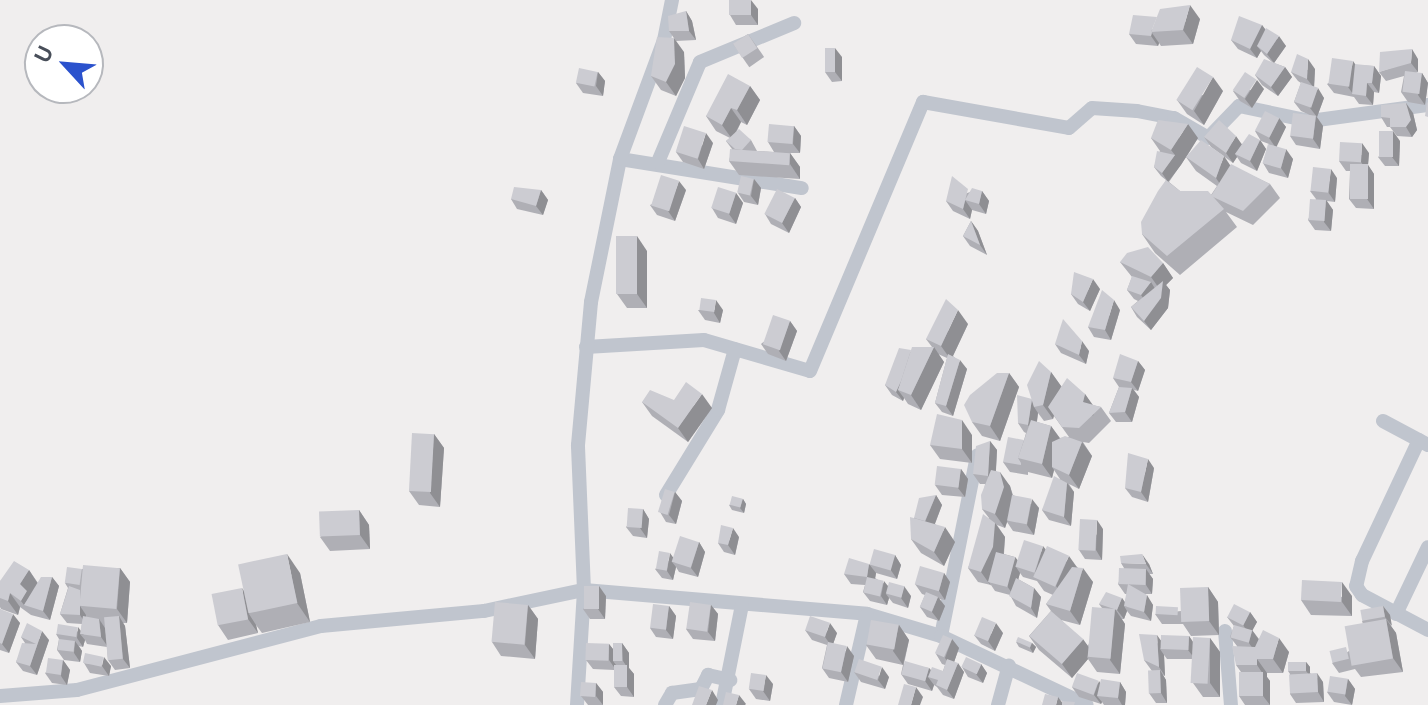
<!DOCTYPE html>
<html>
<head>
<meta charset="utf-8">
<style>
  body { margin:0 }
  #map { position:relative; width:1428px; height:705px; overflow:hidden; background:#f0eeee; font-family:"DM Sans",sans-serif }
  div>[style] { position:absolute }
  .street>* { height:14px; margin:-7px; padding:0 7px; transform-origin:7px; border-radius:7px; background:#c0c5ce }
  .wall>* { inset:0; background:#afafb5; transform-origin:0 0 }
  .shaded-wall>* { inset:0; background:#8f8f93 }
  .building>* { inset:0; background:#ccccd2; transform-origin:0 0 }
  span { translate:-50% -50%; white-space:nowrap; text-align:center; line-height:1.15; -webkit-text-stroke:8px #fff; paint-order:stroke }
  .north { position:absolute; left:24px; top:24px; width:80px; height:80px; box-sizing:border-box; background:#fff; border:2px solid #b6b8bd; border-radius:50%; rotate:296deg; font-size:22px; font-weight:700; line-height:32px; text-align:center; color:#484e59 }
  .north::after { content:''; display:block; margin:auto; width:28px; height:36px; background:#2b52cd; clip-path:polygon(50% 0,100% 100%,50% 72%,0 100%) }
</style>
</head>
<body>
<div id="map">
  <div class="street">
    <i style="left:620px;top:159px;width:184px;rotate:9.1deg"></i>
    <i style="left:658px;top:162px;width:108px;rotate:-67.2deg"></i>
    <i style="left:700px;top:62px;width:102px;rotate:-22.5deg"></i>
    <i style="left:586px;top:347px;width:118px;rotate:-3.4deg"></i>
    <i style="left:704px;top:340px;width:110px;rotate:16.3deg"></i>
    <i style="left:810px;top:371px;width:292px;rotate:-67.2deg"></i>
    <i style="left:923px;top:102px;width:148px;rotate:10.1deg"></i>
    <i style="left:1069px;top:128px;width:30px;rotate:-41deg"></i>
    <i style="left:1092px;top:108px;width:45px;rotate:3.8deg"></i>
    <i style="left:1137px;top:111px;width:38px;rotate:11deg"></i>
    <i style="left:1174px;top:118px;width:39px;rotate:30deg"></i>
    <i style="left:1208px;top:138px;width:45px;rotate:-45.9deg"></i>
    <i style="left:1239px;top:106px;width:73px;rotate:11.9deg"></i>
    <i style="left:1310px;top:121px;width:119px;rotate:-7.7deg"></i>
    <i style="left:1383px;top:421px;width:51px;rotate:28.1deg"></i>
    <i style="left:1419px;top:440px;width:134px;rotate:115.2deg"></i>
    <i style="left:1362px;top:561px;width:26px;rotate:103deg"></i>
    <i style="left:1356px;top:586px;width:11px;rotate:56deg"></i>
    <i style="left:1362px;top:595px;width:75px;rotate:27.9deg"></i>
    <i style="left:666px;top:495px;width:100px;rotate:-58.5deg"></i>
    <i style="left:718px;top:410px;width:63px;rotate:-74.4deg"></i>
    <i style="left:1396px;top:614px;width:74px;rotate:-64.5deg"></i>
    <i style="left:1225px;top:631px;width:74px;rotate:85.4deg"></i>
    <i style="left:941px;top:636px;width:184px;rotate:-78.7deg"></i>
    <i style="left:0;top:696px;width:77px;rotate:-4.5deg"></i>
    <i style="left:77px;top:690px;width:252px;rotate:-14.7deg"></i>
    <i style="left:321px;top:626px;width:164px;rotate:-5.3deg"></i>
    <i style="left:484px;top:611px;width:102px;rotate:-11.9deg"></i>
    <i style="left:584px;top:590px;width:284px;rotate:4.8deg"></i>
    <i style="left:867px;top:614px;width:77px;rotate:16.6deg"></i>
    <i style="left:941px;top:636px;width:161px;rotate:25.3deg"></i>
    <i style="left:577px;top:705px;width:115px;rotate:-86.5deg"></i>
    <i style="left:584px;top:590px;width:145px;rotate:-92.4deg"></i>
    <i style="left:578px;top:445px;width:144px;rotate:-84.8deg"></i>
    <i style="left:591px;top:302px;width:146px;rotate:-78.5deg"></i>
    <i style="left:620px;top:159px;width:127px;rotate:-69.7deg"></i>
    <i style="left:664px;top:40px;width:41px;rotate:-78.7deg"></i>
    <i style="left:665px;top:705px;width:14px;rotate:-60deg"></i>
    <i style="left:672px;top:693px;width:29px;rotate:-8deg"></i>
    <i style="left:701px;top:689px;width:16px;rotate:-63deg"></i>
    <i style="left:708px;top:675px;width:23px;rotate:13deg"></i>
    <i style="left:722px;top:705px;width:102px;rotate:-78.7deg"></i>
    <i style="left:846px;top:705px;width:93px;rotate:-77deg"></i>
    <i style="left:998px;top:705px;width:41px;rotate:-74.6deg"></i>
  </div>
  <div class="wall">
    <i style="clip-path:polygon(758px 9px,758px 25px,736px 25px,730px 15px)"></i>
    <i style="clip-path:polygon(686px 11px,692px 21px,696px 40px,676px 41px,669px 31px)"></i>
    <i style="clip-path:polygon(1200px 19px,1193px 44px,1161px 46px,1159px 43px,1158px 46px,1136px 44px,1129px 34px)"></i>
    <i style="clip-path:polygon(1262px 25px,1266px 30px,1286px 46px,1274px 63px,1285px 67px,1292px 77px,1278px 96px,1262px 85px,1255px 75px,1273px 63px,1264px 55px,1261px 51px,1257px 58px,1238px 49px,1231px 40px)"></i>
    <i style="left:748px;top:34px;width:28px;height:18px;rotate:55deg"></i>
    <i style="clip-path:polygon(684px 52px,685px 78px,676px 96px,661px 90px,651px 76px)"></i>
    <i style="clip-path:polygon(842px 57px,842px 81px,832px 82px,825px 72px)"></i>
    <i style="clip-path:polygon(1418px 59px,1418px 72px,1416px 73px,1422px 73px,1428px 83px,1425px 105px,1408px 102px,1401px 92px,1404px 76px,1386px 81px,1379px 72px)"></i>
    <i style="clip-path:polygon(1355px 65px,1374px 66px,1381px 76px,1379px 93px,1374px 92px,1373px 105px,1359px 104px,1354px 97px,1334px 93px,1327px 84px)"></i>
    <i style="clip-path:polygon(1315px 69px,1314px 87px,1324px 98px,1317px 117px,1323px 126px,1320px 149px,1296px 145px,1290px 136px,1312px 116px,1301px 111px,1294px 102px,1301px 83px,1298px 81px,1291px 72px)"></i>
    <i style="clip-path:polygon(598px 72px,605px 81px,603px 96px,583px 93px,576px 83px)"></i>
    <i style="clip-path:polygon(750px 86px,760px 100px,747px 125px,741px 122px,737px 131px,751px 140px,757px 151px,774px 152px,768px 142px,794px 126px,801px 136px,800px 153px,790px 153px,800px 167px,800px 179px,739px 175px,729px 161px,732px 149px,726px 141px,730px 138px,716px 131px,706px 116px)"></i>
    <i style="clip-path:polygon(1264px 89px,1252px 108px,1240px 101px,1233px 91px)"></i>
    <i style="clip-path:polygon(1223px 91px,1204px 125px,1187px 114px,1177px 100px)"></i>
    <i style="clip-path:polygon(1413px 113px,1417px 130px,1412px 137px,1397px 136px,1390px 127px,1387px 127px,1381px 117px)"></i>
    <i style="clip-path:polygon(1279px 118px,1286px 127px,1276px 146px,1293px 159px,1288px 178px,1269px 173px,1263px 163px,1269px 144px,1261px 141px,1255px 131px)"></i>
    <i style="clip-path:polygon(1204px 137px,1242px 144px,1260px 140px,1266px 149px,1257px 171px,1241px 163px,1237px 157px,1233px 163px,1211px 147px)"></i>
    <i style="clip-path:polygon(evenodd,1151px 138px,1198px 138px,1187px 156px,1230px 165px,1270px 184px,1280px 198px,1253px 225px,1226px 212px,1237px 227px,1180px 275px,1155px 253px,1142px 234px,1166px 180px,1161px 176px,1154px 167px,1160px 151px,1151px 138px,1186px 157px,1196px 171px,1217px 186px,1211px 195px,1180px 191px,1169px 182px,1186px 157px)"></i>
    <i style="clip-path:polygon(1400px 141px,1399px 166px,1385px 166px,1378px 157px)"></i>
    <i style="clip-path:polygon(713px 143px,704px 169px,683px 162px,676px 152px)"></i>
    <i style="clip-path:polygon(1369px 153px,1368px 165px,1374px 174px,1374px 209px,1356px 208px,1349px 199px,1350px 171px,1346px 171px,1339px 161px)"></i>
    <i style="clip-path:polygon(1337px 178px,1335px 202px,1327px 201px,1333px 210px,1331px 231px,1315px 230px,1308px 220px,1316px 199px,1310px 191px)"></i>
    <i style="clip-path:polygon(754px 179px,761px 188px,758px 205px,744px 202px,738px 193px)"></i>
    <i style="clip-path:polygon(541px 190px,548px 200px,543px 215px,517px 209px,511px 199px)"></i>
    <i style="clip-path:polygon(686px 190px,675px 221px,657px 215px,650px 205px)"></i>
    <i style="clip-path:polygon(982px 191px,989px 201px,986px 214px,972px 210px,970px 219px,953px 211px,946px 201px,970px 192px)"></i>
    <i style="clip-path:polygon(736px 193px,743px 203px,736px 224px,718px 218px,712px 208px)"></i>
    <i style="clip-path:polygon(795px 198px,801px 207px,789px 233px,771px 224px,765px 214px)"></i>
    <i style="clip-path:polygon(971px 221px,978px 231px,987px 255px,970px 246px,963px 236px)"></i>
    <i style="clip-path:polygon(647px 251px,647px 308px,627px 308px,617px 294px)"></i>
    <i style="clip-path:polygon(1120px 262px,1163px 263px,1173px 278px,1166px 285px,1170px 290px,1168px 308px,1151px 330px,1137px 317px,1131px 307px,1138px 301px,1134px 299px,1127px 290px,1132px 277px)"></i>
    <i style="clip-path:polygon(1100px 289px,1090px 311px,1078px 304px,1071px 294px)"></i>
    <i style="clip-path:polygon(698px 310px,723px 310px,720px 323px,705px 320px)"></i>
    <i style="clip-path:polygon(1120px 310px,1111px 340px,1094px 337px,1088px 327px)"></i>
    <i style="clip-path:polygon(790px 321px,797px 331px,786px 361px,768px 354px,761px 344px)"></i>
    <i style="clip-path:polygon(968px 324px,953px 356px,967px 369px,953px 416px,942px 412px,935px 403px,947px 358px,938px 354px,944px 362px,921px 410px,908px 404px,904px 398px,903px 401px,892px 395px,885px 385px,911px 351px,932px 347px,926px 339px)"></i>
    <i style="clip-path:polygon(1055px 344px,1089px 351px,1086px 364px,1061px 353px)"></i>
    <i style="clip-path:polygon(1138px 361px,1145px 370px,1138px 391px,1134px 390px,1139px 397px,1132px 422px,1116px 422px,1109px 413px,1119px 387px,1113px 378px)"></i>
    <i style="clip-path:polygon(evenodd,1051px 372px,1061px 386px,1085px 394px,1092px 405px,1101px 407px,1111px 421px,1089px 443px,1083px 442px,1092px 456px,1079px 489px,1069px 484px,1074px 492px,1071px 526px,1049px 520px,1042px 510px,1060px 479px,1054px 470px,1052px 478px,1028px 472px,1028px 475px,1010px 472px,1003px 462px,1024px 440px,1026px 433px,1024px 432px,1018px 423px,1032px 399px,1051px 372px,1038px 413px,1044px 421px,1053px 419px,1054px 416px,1069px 437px,1060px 438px,1051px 426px,1037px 422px,1038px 413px)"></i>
    <i style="clip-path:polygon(1009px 373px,1019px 387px,1000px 441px,982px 436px,972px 422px)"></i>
    <i style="clip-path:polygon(642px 402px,712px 408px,688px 442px,652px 416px)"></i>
    <i style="clip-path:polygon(434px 434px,444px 448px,440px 507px,419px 505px,409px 491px)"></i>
    <i style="clip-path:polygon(972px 435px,972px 463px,940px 459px,930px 445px)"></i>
    <i style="clip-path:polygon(990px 441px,997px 450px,996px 471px,1010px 486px,1013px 495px,1039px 508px,1034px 535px,1013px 531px,1007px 522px,1005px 528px,997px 525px,1005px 537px,1004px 554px,1015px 557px,1018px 561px,1046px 550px,1077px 567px,1093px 582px,1080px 625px,1061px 620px,1088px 646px,1102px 608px,1099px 604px,1122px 598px,1125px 602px,1127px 594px,1125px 594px,1118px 584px,1124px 568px,1121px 563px,1149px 564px,1153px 574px,1149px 574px,1153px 579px,1152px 594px,1145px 594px,1153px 605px,1151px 621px,1131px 616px,1127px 611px,1124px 619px,1122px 619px,1125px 624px,1120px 674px,1097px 672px,1088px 659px,1072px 678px,1039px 650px,1029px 636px,1051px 611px,1046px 604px,1053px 595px,1044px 591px,1037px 581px,1023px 577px,1020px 573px,1018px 579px,1034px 588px,1041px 597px,1037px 618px,1016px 606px,1010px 595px,995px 591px,991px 585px,978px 582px,968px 568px,989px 518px,982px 509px,985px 484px,980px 484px,973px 474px)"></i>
    <i style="clip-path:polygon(1154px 468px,1148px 502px,1132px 497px,1125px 488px)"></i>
    <i style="clip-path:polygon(961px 469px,968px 479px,965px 497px,942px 495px,935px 485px)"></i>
    <i style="clip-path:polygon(675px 492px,682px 501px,676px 524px,666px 522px,660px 512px)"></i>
    <i style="clip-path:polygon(936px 495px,942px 505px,935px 524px,955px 542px,944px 566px,921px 553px,911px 539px,914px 518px)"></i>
    <i style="clip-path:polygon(743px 499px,746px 504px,744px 513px,732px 510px,729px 505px)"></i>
    <i style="clip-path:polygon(643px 509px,649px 519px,647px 538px,633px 536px,626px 527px)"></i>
    <i style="clip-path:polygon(359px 510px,369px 525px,370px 549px,330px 551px,320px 537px)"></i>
    <i style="clip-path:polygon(1103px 529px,1102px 560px,1085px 559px,1079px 550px)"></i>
    <i style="clip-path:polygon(739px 537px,735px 555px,724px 552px,718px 543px)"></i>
    <i style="clip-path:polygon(699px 542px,705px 552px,698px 577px,679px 572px,676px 567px,673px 580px,662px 578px,655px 569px)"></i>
    <i style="clip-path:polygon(895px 555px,901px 565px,897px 579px,876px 573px,875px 578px,888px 586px,911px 596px,908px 608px,893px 603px,889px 598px,887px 605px,870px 601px,863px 592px,865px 585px,851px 584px,844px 574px)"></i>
    <i style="clip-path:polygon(120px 568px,130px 582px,127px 623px,123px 623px,125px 626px,130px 668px,115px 670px,108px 660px,107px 647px,87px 644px,85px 640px,83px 647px,79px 646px,82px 651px,80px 662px,64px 660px,57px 650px,59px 639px,56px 634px,81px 631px,82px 624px,67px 623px,60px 614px,68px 588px,65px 583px,82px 569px)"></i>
    <i style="clip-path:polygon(29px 570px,38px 583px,52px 577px,59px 586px,50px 620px,31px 615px,20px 607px,18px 615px,1px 609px,0 607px,0 581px)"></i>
    <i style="clip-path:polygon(300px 573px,310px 622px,262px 633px,256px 625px,258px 633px,228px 640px,218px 625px,244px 591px)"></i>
    <i style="clip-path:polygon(944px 573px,950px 582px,945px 600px,939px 599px,945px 606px,939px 621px,927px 617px,920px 607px,925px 595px,922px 594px,915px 584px)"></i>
    <i style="clip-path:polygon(1208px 587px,1218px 602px,1219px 635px,1191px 636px,1183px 624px,1162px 624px,1155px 614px,1181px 611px)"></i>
    <i style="clip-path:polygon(606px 596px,605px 619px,590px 619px,583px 609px)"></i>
    <i style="clip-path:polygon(1352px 596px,1352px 616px,1311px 615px,1301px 600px)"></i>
    <i style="clip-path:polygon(528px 605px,538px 619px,535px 659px,501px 656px,492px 642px)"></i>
    <i style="clip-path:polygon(711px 605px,718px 614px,715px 641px,693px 639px,686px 629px)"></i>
    <i style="clip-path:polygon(669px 606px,676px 616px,673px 639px,656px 637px,650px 628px)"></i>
    <i style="clip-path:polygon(1383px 606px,1390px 615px,1391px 626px,1396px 633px,1403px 672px,1361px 677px,1355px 669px,1339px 673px,1332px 663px,1349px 651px,1363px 624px,1362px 621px)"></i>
    <i style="clip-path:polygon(0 609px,20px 623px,9px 653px,0 650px)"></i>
    <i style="clip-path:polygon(1250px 612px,1257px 622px,1252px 630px,1259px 639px,1289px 652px,1283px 673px,1267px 673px,1267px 677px,1270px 681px,1270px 705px,1245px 705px,1239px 696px,1241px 672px,1236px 665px,1237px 646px,1230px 637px,1234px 626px,1227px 617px)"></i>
    <i style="clip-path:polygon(899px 625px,909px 640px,904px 664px,929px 668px,931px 670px,943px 671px,945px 665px,942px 664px,936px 654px,952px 639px,959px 648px,954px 662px,964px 672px,954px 699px,943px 695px,937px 687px,934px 685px,932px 691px,908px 684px,901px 674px,903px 665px,876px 659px,866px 645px)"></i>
    <i style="clip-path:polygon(805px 630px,837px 633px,833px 644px,854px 656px,848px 682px,829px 678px,822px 668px,827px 645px,812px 640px)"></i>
    <i style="clip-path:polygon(1003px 633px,995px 651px,981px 644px,974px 635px)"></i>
    <i style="clip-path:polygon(1189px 636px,1193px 642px,1210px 638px,1220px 652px,1220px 697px,1203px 697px,1193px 683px,1193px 659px,1167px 659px,1164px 655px,1165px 676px,1163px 675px,1166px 680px,1167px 703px,1156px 703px,1149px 693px,1152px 671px,1144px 660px,1160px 640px)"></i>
    <i style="clip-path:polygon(21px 637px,49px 640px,37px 675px,23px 671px,16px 662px,25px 643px)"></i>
    <i style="clip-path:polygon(1016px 642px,1032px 643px,1036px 647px,1033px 653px,1019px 647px)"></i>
    <i style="clip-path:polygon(622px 643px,629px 653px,629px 668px,634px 674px,634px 697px,621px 696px,614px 687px,614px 670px,593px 669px,586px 660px,609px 644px,613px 649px)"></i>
    <i style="clip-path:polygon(63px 660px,70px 670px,67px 685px,52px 683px,45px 673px)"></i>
    <i style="clip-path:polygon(1306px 662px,1310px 667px,1310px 673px,1323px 682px,1324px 702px,1296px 703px,1290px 694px,1290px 674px,1288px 671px)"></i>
    <i style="clip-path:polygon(84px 663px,111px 666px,109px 676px,90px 673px)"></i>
    <i style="clip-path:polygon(981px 664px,987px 673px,983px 683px,968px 677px,962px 667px)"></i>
    <i style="clip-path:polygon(854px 672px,889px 677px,885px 689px,861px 682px)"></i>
    <i style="clip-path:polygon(1348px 679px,1355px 689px,1352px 705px,1334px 702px,1327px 692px)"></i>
    <i style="clip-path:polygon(1120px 682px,1126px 692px,1125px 705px,1104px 705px,1102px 702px,1101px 704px,1079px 697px,1072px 687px,1100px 683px)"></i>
    <i style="clip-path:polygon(596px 683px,603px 692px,603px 705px,588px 705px,581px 696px)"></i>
    <i style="clip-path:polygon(773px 684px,770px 701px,756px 699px,749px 689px)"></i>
  </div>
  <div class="shaded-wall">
    <i style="clip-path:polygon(751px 0,758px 9px,758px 25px,751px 15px)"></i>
    <i style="clip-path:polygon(1190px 5px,1200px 19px,1193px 44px,1183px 30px)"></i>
    <i style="clip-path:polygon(686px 11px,692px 21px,696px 40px,689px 31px)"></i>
    <i style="clip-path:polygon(1262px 25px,1269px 35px,1257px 46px,1261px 51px,1257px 58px,1250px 49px)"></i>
    <i style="clip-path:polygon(1152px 33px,1159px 43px,1158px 46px,1151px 36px)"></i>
    <i style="clip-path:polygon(1279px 36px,1286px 46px,1274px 63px,1267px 54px)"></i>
    <i style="clip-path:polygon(674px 38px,684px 52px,685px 78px,676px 96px,666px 82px)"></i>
    <i style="clip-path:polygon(835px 48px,842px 57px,842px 81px,835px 72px)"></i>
    <i style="clip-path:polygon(1412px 49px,1418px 59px,1418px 72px,1411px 63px)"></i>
    <i style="clip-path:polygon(1308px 59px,1315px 69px,1314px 88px,1307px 79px)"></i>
    <i style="clip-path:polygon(1353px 61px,1360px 71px,1353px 94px,1348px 87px)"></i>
    <i style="clip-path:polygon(1374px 66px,1381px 76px,1379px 93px,1372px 83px)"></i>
    <i style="clip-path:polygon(1285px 67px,1292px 77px,1278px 96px,1271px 87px)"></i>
    <i style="clip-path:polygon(598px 72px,605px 81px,603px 96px,596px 86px)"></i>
    <i style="clip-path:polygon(1422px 73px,1428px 83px,1425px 105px,1418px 95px)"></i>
    <i style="clip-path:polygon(1213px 77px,1223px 91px,1204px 125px,1194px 111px)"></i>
    <i style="clip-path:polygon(1257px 80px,1264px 89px,1252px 108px,1245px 99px)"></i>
    <i style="clip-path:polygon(1367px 83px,1374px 92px,1373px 105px,1366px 96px)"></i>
    <i style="clip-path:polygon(750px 86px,760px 100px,747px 125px,737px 110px)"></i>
    <i style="clip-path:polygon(1318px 88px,1324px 98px,1317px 117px,1310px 108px)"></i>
    <i style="clip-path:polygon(1406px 103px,1413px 113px,1417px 130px,1412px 137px,1406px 127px)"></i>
    <i style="clip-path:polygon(731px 108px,741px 122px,732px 139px,722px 125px)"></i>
    <i style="clip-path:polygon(1316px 116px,1323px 126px,1320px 149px,1313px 139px)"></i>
    <i style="clip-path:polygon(1279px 118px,1286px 127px,1276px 148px,1269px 138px)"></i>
    <i style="clip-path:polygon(1188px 124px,1198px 138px,1181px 165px,1168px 182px,1162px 173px,1175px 155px,1171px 150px)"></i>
    <i style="clip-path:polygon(794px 126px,801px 136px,800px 153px,793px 144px)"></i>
    <i style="clip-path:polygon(1393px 131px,1400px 141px,1399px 166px,1392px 157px)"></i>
    <i style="clip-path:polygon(706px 133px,713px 143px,704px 169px,698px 159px)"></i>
    <i style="clip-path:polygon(1236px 136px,1243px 146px,1235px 154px,1237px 157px,1233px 163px,1226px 153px)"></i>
    <i style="clip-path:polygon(1260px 140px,1266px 149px,1257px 171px,1250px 161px)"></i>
    <i style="clip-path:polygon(1362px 143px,1369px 153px,1368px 165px,1374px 174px,1374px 209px,1367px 199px,1368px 172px,1361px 162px)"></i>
    <i style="clip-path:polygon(1286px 149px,1293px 159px,1288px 178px,1281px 168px)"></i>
    <i style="clip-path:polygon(790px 153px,800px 167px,800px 179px,790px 164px)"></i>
    <i style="clip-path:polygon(1224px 156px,1234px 171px,1226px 193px,1216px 178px)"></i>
    <i style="clip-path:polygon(1331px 169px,1337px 178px,1335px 202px,1328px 192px)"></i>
    <i style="clip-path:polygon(754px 179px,761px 188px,758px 205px,751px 196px)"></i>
    <i style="clip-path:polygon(679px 181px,686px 190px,675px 221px,668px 211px)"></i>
    <i style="clip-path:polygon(541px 190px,548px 200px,543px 215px,536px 206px)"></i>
    <i style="clip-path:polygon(982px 191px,989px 201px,986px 214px,979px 204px)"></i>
    <i style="clip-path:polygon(736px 193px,743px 203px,736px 224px,729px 214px)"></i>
    <i style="clip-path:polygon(795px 198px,801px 207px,789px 233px,782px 223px)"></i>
    <i style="clip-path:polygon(965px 200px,972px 210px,970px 219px,963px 209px)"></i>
    <i style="clip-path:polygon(1326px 200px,1333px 210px,1331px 231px,1324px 222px)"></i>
    <i style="clip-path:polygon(971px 221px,978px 231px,987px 255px,980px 245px)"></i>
    <i style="clip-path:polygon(637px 236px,647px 251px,647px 308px,637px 294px)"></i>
    <i style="clip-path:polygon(1163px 263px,1173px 278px,1166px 285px,1170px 290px,1168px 308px,1151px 330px,1144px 321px,1161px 291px,1151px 277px)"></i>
    <i style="clip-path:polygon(1093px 279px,1100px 289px,1090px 311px,1083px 302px)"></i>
    <i style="clip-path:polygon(1151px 282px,1157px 292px,1148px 305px,1141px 295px)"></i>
    <i style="clip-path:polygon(716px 300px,723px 310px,720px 323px,714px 313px)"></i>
    <i style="clip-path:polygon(1114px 300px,1120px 310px,1111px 340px,1105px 330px)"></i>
    <i style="clip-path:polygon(958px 310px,968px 324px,951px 360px,941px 346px)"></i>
    <i style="clip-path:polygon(790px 321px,797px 331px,786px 361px,779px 351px)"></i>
    <i style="clip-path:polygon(1082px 341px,1089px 351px,1086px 364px,1079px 355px)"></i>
    <i style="clip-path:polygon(934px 347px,944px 362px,921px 410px,911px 395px)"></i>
    <i style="clip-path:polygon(915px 352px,898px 390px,904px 398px,903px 401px,896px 392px)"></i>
    <i style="clip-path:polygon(960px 360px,967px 369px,953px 416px,946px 406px)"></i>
    <i style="clip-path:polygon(1138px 361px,1145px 370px,1138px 391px,1131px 382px)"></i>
    <i style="clip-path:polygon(1051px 372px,1061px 386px,1053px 419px,1043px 405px)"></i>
    <i style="clip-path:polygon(1009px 373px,1019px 387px,1000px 441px,990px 426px)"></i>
    <i style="clip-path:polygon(1132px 388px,1139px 397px,1132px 422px,1125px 412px)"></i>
    <i style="clip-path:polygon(702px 394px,712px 408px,688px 442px,678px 428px)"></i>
    <i style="clip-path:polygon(1085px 394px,1095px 408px,1093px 416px,1083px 402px)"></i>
    <i style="clip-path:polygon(1032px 399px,1034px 407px,1038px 413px,1035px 434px,1028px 425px)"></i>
    <i style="clip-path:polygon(962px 420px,972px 435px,972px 463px,962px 449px)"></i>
    <i style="clip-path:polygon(1051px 426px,1061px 440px,1052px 467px,1054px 470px,1052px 478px,1042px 464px)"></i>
    <i style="clip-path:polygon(434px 434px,444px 448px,440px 507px,430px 493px)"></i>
    <i style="clip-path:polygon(990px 441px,997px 450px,995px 485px,988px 476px)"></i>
    <i style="clip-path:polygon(1082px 442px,1092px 456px,1079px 489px,1069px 475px)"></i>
    <i style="clip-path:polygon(1148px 459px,1154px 468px,1148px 502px,1141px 492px)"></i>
    <i style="clip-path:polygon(961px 469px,968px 479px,965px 497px,958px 488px)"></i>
    <i style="clip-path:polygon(1000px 472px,1010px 486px,1014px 501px,1005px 528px,995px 514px)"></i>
    <i style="clip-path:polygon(1067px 483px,1074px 492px,1071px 526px,1064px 517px)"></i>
    <i style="clip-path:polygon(675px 492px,682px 501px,676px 524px,669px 515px)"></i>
    <i style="clip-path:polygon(936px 495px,942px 505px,932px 531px,925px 522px)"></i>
    <i style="clip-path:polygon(743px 499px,746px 504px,744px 513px,740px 508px)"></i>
    <i style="clip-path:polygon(1032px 499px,1039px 508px,1034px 535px,1027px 525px)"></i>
    <i style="clip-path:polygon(643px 509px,649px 519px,647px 538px,640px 528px)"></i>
    <i style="clip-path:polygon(359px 510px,369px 525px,370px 549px,360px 535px)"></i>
    <i style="clip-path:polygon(1097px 520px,1103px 529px,1102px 560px,1096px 550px)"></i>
    <i style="clip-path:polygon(995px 523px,1005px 537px,1003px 562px,989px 582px,991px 586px,981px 572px)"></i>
    <i style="clip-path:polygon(945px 527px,955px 542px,944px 566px,934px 552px)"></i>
    <i style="clip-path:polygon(733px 528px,739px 537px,735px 555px,728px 545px)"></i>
    <i style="clip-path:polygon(699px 542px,705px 552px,698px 577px,691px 568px)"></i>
    <i style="clip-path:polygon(1043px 546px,1050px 555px,1035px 573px)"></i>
    <i style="clip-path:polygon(670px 553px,677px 563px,672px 562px,676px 567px,673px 580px,667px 571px)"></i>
    <i style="clip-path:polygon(287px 554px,300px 573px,310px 622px,297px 603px)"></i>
    <i style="clip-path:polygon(1142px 554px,1149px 564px,1153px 574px,1146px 564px)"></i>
    <i style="clip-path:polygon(895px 555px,901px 565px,897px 579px,890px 569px)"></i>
    <i style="clip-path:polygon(1069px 556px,1079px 570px,1066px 601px,1056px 586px)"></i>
    <i style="clip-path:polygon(1015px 557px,1022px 566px,1016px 567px,1020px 573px,1014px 596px,1007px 586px)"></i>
    <i style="clip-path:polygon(869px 564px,876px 573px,874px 586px,867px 577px)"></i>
    <i style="clip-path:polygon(120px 568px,130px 582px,127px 623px,117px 609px)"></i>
    <i style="clip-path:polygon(1083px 568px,1093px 582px,1080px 625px,1070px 611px)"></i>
    <i style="clip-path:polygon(1146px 569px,1153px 579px,1152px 594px,1146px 585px)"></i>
    <i style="clip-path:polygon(29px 570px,38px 584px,24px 605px,21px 601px,20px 584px)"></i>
    <i style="clip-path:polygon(944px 573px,950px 582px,945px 600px,939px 591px)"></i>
    <i style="clip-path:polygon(52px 577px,59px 586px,50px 620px,43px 611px)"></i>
    <i style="clip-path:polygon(884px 581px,891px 590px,886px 594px,889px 598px,887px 605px,881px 596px)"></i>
    <i style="clip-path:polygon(1342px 582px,1352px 596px,1352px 616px,1342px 602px)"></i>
    <i style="clip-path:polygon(599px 586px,606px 596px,605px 619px,598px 609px)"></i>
    <i style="clip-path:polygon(904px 586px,911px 596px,908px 608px,901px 598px)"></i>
    <i style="clip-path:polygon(1208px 587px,1218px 602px,1219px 635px,1209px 621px)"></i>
    <i style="clip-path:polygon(242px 588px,252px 602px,249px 614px,256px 625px,258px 633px,248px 619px)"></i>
    <i style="clip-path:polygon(1034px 588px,1041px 597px,1037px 618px,1031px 608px)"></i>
    <i style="clip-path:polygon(10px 593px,20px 607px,18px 615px,8px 601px)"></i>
    <i style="clip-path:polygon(1147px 595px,1153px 605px,1151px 621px,1144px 612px)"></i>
    <i style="clip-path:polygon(938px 597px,945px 606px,939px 621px,932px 612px)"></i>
    <i style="clip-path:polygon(1122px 598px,1128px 607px,1124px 606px,1127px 611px,1124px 619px,1117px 610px)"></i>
    <i style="clip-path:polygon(528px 605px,538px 619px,535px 659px,525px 645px)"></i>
    <i style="clip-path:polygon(711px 605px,718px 614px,715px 641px,708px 632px)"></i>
    <i style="clip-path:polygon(80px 606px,86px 615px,86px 624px,80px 615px)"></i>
    <i style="clip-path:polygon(669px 606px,676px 616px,673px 639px,666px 630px)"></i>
    <i style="clip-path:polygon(1383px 606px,1390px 615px,1392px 626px,1385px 617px)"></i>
    <i style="clip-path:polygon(1115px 609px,1125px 624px,1120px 674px,1110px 660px)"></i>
    <i style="clip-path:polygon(1250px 612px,1257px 622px,1250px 635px,1243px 625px)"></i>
    <i style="clip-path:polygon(13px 614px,20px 623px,9px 653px,2px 644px)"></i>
    <i style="clip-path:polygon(119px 616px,125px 626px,130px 668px,123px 659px)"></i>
    <i style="clip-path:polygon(99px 619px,105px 628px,108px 647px,101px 637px)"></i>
    <i style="clip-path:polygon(1386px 619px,1396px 633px,1403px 672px,1393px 658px)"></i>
    <i style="clip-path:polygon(830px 623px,837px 633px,832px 647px,825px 637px)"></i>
    <i style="clip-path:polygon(996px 623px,1003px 633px,995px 651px,988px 641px)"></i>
    <i style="clip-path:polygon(899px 625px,909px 640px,903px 665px,893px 651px)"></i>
    <i style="clip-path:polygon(78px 627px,84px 635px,80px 634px,85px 640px,83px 647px,77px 638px)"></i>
    <i style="clip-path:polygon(1252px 630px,1259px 640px,1255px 652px,1249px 643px)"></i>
    <i style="clip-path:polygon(42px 631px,49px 640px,37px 675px,30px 666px)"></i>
    <i style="clip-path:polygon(1157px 635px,1164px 645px,1160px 649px,1164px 655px,1165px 676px,1159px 667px)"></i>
    <i style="clip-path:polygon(1189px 636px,1195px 645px,1195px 659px,1188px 650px)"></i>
    <i style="clip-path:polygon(1210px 638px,1220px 652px,1220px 697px,1210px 683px)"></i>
    <i style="clip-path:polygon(1279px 638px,1289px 652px,1283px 673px,1273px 659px)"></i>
    <i style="clip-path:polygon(952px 639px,959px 648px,952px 668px,945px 658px)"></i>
    <i style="clip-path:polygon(1083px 639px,1093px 653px,1087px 657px,1088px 659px,1072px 678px,1062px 664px)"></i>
    <i style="clip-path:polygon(75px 641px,82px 651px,80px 662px,74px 653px)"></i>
    <i style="clip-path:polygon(622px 643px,629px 653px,629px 668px,634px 674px,634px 697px,627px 687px,627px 667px,623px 661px)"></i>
    <i style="clip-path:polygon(1032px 643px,1036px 647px,1033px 653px,1030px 648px)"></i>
    <i style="clip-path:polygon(609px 644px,616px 653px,613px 661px,616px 665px,616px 670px,609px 660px)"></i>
    <i style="clip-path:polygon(847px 646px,854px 656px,848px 682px,841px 672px)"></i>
    <i style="clip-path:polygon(104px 657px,111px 666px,109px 676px,102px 666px)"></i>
    <i style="clip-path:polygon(1257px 659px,1267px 673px,1267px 677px,1270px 681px,1270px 705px,1263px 696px,1263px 674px,1257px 665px)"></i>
    <i style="clip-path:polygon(63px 660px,70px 670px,67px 685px,61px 676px)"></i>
    <i style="clip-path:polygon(1306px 662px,1310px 667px,1310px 676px,1306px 671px)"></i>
    <i style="clip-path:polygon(958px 663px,964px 672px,954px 699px,947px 690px)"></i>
    <i style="clip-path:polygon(981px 664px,987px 673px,983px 683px,976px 674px)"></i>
    <i style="clip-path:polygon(882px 667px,889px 677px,885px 689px,878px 680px)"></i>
    <i style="clip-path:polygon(929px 668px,936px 677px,928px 677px,934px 685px,932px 691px,925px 681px)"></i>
    <i style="clip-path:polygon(1160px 670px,1166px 680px,1167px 703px,1161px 693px)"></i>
    <i style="clip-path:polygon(1317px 673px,1323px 682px,1324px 702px,1318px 692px)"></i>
    <i style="clip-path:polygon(766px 675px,773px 684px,770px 701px,763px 691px)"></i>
    <i style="clip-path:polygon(1348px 679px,1355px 689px,1352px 705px,1345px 696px)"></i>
    <i style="clip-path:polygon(1099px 681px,1105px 690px,1097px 696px,1102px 702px,1101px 704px,1094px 695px)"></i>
    <i style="clip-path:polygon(1120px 682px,1126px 692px,1125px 705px,1122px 705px,1118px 698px)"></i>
    <i style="clip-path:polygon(596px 683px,603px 692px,603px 705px,596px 696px)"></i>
    <i style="clip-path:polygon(916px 687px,923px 697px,920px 705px,911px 705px)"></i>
    <i style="clip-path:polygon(712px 690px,718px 700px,716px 705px,706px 705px)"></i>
    <i style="clip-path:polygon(739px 695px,746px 704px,745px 705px,736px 705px)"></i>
    <i style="clip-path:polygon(1058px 697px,1064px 705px,1056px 705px)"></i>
  </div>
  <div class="building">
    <i style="left:729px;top:0;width:22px;height:15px"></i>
    <i style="clip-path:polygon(1190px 5px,1183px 30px,1151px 32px,1160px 9px)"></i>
    <i style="clip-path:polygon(686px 11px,689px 31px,669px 31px,668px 16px)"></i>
    <i style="clip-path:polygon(1133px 15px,1157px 17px,1151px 32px,1152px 32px,1151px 36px,1129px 34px)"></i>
    <i style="clip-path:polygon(1239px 16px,1262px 25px,1250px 49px,1231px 40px)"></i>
    <i style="clip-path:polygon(1266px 28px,1279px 36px,1267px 54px,1257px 46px)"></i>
    <i style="left:748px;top:34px;width:17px;height:18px;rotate:57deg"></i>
    <i style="clip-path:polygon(657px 37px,674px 38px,675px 64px,666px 82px,651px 76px)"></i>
    <i style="left:825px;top:48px;width:10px;height:24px"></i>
    <i style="clip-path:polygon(1412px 49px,1411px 63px,1379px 72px,1380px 52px)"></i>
    <i style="clip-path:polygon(1297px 54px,1308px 59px,1307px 79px,1291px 72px)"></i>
    <i style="left:1332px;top:58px;width:21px;height:26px;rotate:8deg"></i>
    <i style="clip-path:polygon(1264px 59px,1285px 67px,1271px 87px,1255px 75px)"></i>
    <i style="clip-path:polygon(1355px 64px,1374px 66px,1372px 83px,1367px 83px,1366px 96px,1352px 94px)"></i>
    <i style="left:1197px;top:67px;width:19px;height:39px;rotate:32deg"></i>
    <i style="left:579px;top:68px;width:19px;height:15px;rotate:12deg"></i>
    <i style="left:1405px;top:71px;width:17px;height:21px;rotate:7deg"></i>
    <i style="left:1245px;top:72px;width:14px;height:22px;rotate:34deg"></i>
    <i style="clip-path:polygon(728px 74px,750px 86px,737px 110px,731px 108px,722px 125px,706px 116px)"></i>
    <i style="left:1301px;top:82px;width:18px;height:21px;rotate:19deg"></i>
    <i style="clip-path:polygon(1427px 102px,1428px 103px,1428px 117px,1425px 116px)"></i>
    <i style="clip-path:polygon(1406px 103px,1411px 120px,1406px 127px,1390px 127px,1390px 118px,1381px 117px,1381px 105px)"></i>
    <i style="left:1265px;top:111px;width:16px;height:22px;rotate:27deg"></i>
    <i style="left:1293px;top:113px;width:23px;height:23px;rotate:7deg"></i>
    <i style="clip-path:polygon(1158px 120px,1188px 124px,1171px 150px,1151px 138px)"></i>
    <i style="clip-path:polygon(1219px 120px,1236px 136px,1226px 153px,1204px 137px)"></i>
    <i style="left:769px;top:124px;width:25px;height:18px;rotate:5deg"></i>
    <i style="left:684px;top:126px;width:23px;height:27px;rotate:18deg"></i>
    <i style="clip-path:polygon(739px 129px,751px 140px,742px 150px,735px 149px,726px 141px)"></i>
    <i style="left:1379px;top:131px;width:14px;height:26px"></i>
    <i style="clip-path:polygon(1249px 134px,1260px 140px,1250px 161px,1235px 154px)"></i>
    <i style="clip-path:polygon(1201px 140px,1224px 156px,1216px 178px,1186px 157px)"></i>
    <i style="left:1340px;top:142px;width:22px;height:19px;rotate:3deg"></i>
    <i style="left:1268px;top:144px;width:19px;height:20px;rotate:16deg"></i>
    <i style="left:730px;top:149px;width:60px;height:12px;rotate:4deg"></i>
    <i style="clip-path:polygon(1157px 151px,1175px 155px,1162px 173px,1154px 167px)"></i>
    <i style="clip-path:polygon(1231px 164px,1270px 184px,1243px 211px,1211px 196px)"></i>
    <i style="left:1350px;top:164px;width:18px;height:35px"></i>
    <i style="left:1313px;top:167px;width:18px;height:24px;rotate:6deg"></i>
    <i style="left:661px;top:175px;width:19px;height:32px;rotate:18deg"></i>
    <i style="left:741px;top:176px;width:13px;height:17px;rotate:13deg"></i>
    <i style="clip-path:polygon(952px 176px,968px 189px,963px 209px,946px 201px)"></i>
    <i style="clip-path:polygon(1166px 180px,1180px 191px,1208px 191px,1224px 209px,1167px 256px,1142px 234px,1141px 222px,1158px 191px)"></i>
    <i style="clip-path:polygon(514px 187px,541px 190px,536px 206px,511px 199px)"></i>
    <i style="left:718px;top:187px;width:19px;height:22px;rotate:18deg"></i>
    <i style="clip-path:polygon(972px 188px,982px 191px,979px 204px,965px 200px)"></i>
    <i style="left:777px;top:189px;width:20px;height:28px;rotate:27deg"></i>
    <i style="left:1310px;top:199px;width:16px;height:21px;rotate:4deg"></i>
    <i style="clip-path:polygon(971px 221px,980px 245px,963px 236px)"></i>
    <i style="left:637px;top:236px;width:58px;height:21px;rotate:90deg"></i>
    <i style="clip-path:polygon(1148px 247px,1163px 263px,1151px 277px,1120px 262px,1127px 253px)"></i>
    <i style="clip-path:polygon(1074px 272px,1093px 279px,1083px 302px,1071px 294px)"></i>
    <i style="clip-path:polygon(1132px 276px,1151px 282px,1141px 295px,1127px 290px)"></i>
    <i style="clip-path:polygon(1163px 281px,1161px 298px,1144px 321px,1131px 307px)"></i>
    <i style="clip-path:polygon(1102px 290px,1114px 300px,1105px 330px,1088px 327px)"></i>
    <i style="left:701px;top:298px;width:15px;height:12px;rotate:8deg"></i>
    <i style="clip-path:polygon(946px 299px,958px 310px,941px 346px,926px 339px)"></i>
    <i style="left:773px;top:315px;width:18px;height:31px;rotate:19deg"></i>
    <i style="clip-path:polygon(1063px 319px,1082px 341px,1079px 355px,1055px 344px)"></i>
    <i style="clip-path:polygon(912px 347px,934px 347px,911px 395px,898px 390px)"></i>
    <i style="clip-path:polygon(899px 348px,911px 350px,901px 381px,896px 392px,885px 385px)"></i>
    <i style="clip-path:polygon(948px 354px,960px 360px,946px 406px,935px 403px)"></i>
    <i style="clip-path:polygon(1120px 354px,1138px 361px,1131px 382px,1113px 378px)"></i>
    <i style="clip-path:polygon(1039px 361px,1051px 372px,1043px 405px,1034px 407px,1027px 385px)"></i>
    <i style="clip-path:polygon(997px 373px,1009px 373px,990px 426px,972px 422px,964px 405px,970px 395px)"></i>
    <i style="clip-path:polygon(1067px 378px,1085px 394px,1083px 402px,1101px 407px,1079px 428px,1062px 427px,1048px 407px)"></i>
    <i style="clip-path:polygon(686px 382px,702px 394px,678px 428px,642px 402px,650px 390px,674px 400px)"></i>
    <i style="clip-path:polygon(1119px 387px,1132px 388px,1125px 412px,1109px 413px)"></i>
    <i style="clip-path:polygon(1017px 395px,1032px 399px,1028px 425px,1018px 423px)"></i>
    <i style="clip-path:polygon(937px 414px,962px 420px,962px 449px,930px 445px)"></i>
    <i style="clip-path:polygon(1031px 420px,1051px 426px,1042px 464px,1018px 458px)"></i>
    <i style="left:412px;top:433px;width:22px;height:58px;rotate:3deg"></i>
    <i style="clip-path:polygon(1065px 436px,1082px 442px,1069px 475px,1052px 467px,1052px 442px)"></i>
    <i style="clip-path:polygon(1008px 437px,1024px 440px,1018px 458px,1021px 463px,1021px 465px,1003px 462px)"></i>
    <i style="clip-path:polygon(990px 441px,988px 476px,973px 474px,976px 446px)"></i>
    <i style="clip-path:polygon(1128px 453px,1148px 459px,1141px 492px,1125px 488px)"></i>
    <i style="left:937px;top:466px;width:24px;height:19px;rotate:7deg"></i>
    <i style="clip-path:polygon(991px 470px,1000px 472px,1004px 487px,995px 514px,982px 509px,981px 495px)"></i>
    <i style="clip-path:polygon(1054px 476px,1067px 483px,1064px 517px,1042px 510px)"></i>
    <i style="left:665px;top:489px;width:10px;height:24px;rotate:17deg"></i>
    <i style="clip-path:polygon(936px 495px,925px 521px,914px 518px,919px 498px)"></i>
    <i style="left:1012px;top:495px;width:20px;height:26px;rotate:11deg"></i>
    <i style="left:732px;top:496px;width:11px;height:9px;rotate:15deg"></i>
    <i style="left:628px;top:508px;width:15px;height:19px;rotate:4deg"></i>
    <i style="left:359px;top:510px;width:25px;height:40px;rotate:88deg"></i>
    <i style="clip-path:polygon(983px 514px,995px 523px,993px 547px,981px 572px,968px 568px)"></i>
    <i style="clip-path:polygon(910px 517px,945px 527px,934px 552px,911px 539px)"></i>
    <i style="left:1080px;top:519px;width:17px;height:31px;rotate:3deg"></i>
    <i style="clip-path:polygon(721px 525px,733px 528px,728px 545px,718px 543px)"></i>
    <i style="left:680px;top:536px;width:20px;height:27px;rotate:18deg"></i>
    <i style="left:1024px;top:540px;width:20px;height:28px;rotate:18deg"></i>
    <i style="left:1047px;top:546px;width:24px;height:34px;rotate:24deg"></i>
    <i style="left:874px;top:549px;width:22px;height:16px;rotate:16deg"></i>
    <i style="left:659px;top:551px;width:11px;height:18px;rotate:10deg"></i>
    <i style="left:996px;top:552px;width:20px;height:31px;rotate:15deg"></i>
    <i style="left:287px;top:554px;width:50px;height:50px;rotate:78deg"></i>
    <i style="clip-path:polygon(1142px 554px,1146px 564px,1121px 563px,1120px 556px)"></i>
    <i style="clip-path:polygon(849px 558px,869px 564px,867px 577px,844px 574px)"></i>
    <i style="clip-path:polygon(14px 561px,29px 570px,20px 584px,27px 591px,21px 601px,10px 593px,8px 601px,0 598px,0 581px)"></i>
    <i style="left:83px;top:565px;width:37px;height:41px;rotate:5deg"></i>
    <i style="left:920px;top:566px;width:25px;height:19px;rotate:16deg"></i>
    <i style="left:67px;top:567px;width:15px;height:16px;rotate:8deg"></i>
    <i style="clip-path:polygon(1072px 567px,1083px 568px,1070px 611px,1046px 604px)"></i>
    <i style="left:1119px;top:568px;width:27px;height:16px;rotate:2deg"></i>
    <i style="clip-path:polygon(41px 577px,52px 577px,43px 611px,24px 605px)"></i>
    <i style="left:867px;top:577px;width:17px;height:16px;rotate:13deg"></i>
    <i style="clip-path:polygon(1016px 578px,1034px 588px,1031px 608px,1009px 596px)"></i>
    <i style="left:1302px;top:580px;width:40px;height:20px;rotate:3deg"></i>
    <i style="left:889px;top:582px;width:16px;height:12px;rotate:15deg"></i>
    <i style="clip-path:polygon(1128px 584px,1147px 595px,1144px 612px,1124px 606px)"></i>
    <i style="clip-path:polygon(69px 586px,80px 590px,80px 615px,60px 614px)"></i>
    <i style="left:584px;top:586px;width:15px;height:23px"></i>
    <i style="left:1208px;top:587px;width:34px;height:28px;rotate:88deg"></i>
    <i style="left:242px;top:588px;width:32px;height:31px;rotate:79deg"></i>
    <i style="left:926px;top:592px;width:13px;height:16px;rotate:23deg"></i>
    <i style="clip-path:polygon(1106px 592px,1122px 598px,1117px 610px,1099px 604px)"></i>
    <i style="left:495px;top:602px;width:33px;height:40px;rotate:5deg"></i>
    <i style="left:690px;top:602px;width:21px;height:27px;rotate:8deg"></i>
    <i style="left:653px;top:604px;width:16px;height:24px;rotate:7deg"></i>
    <i style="left:1234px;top:604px;width:18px;height:15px;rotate:27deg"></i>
    <i style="left:1156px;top:606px;width:22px;height:8px;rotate:3deg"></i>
    <i style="left:1383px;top:606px;width:11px;height:23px;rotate:80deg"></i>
    <i style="left:1092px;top:607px;width:23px;height:50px;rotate:5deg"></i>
    <i style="clip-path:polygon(0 609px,13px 614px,2px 644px,0 643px)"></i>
    <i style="left:1051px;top:611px;width:43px;height:33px;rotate:41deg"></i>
    <i style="clip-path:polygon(83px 616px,99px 619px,101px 637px,80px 634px)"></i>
    <i style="left:119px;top:616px;width:43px;height:15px;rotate:85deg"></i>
    <i style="left:810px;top:616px;width:21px;height:15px;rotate:19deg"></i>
    <i style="left:982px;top:617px;width:15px;height:20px;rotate:23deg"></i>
    <i style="left:1386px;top:619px;width:40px;height:42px;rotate:80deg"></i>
    <i style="left:871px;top:620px;width:28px;height:25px;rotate:10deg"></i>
    <i style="clip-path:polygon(27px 623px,42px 631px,30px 666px,16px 662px,22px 643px,36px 644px,21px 637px)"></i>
    <i style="left:58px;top:624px;width:20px;height:10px;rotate:9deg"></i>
    <i style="left:1234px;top:625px;width:19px;height:13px;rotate:16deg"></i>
    <i style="clip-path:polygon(1263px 630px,1279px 638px,1273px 659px,1257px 659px,1257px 665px,1236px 665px,1232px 646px,1255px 647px)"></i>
    <i style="clip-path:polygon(1139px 634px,1157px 635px,1159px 667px,1144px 660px)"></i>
    <i style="left:943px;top:635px;width:10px;height:20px;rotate:24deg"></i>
    <i style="left:1161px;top:635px;width:28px;height:14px;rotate:2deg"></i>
    <i style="left:1018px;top:637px;width:15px;height:5px;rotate:23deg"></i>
    <i style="left:1193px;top:637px;width:17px;height:46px;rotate:3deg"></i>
    <i style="left:59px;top:639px;width:16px;height:11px;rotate:7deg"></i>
    <i style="left:828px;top:642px;width:19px;height:27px;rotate:12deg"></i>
    <i style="left:586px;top:643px;width:23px;height:17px;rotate:2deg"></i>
    <i style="left:613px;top:643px;width:9px;height:18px"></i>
    <i style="left:1346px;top:647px;width:12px;height:17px;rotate:76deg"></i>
    <i style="left:85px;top:653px;width:19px;height:10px;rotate:12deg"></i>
    <i style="left:966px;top:657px;width:17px;height:11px;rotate:25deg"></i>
    <i style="left:48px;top:658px;width:15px;height:15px;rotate:8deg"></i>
    <i style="left:859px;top:659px;width:24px;height:14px;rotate:19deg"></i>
    <i style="clip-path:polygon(947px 659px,958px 663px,947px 690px,936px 685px,938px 680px,928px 677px,932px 667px,943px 671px)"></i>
    <i style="left:905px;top:661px;width:25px;height:14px;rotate:16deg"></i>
    <i style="left:1288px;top:662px;width:18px;height:9px"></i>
    <i style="left:614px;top:665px;width:13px;height:22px"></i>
    <i style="left:1160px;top:670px;width:23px;height:12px;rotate:88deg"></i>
    <i style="left:1239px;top:672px;width:24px;height:24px"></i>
    <i style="left:751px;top:673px;width:15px;height:16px;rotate:8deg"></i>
    <i style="left:1077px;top:673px;width:23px;height:15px;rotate:20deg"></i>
    <i style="left:1317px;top:673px;width:19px;height:28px;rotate:87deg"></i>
    <i style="left:1330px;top:676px;width:18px;height:16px;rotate:9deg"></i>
    <i style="clip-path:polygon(1101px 679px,1120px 682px,1118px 698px,1097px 696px)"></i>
    <i style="left:581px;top:682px;width:15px;height:14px;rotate:4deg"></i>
    <i style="clip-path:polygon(904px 684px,916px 687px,911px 705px,898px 705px)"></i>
    <i style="clip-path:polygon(699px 686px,712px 690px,706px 705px,692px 705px)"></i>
    <i style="clip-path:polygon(726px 692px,739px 695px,736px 705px,723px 705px)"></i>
    <i style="clip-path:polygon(1045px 694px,1058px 697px,1056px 705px,1042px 705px)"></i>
    <i style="clip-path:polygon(1062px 701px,1075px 702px,1074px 705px,1062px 705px)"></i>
  </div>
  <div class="north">U</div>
</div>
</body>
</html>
